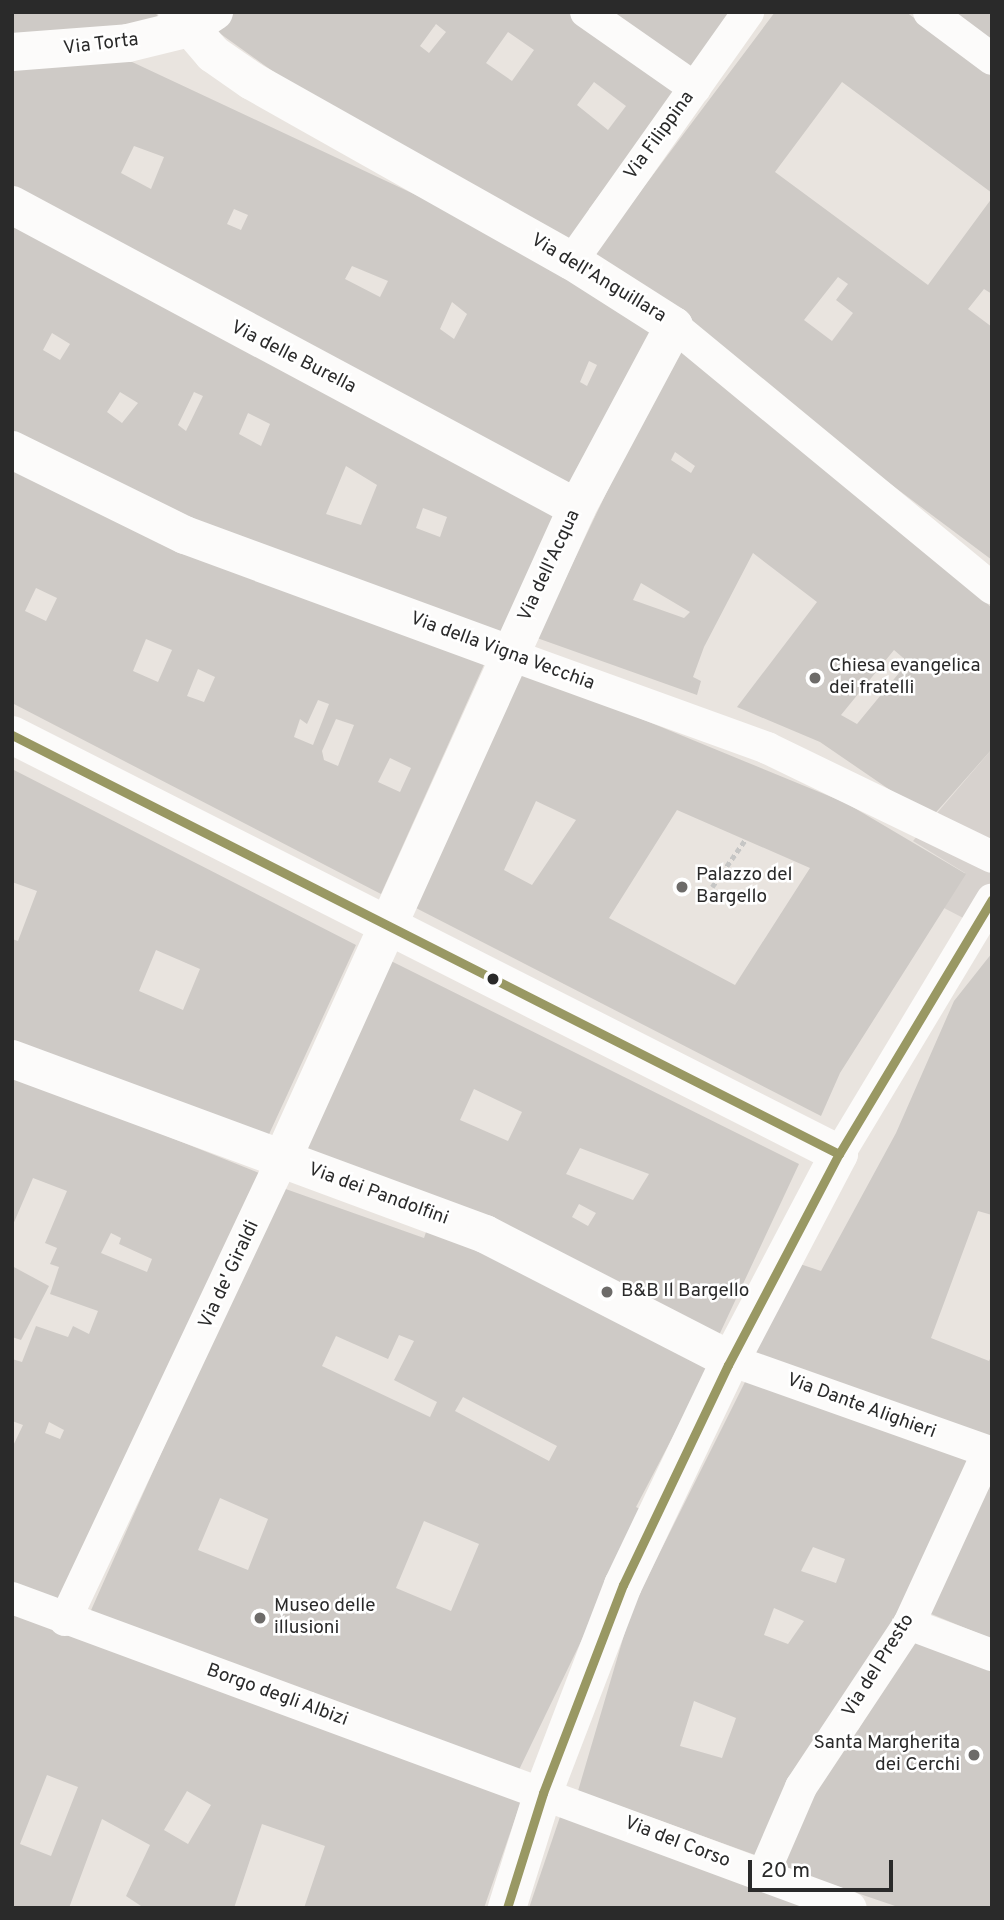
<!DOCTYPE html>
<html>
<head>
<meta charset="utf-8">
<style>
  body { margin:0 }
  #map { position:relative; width:1004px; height:1920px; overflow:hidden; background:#e9e4df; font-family:Overpass,sans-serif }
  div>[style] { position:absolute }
  .plaza>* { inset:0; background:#d7d2ce }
  .building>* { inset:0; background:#cecac6 }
  .path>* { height:4.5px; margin-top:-2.25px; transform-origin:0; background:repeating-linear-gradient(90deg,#c6c6c5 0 5px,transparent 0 8.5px) }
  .pedestrian>* { height:32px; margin:-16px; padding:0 16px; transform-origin:16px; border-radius:16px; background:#fcfbfa }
  .minor>* { height:38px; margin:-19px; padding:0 19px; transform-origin:19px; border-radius:19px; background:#fcfbfa }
  .bus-1>* { height:9px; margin:-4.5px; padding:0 4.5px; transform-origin:4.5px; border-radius:4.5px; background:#999863 }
  .dots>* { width:19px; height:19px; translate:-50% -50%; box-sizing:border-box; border:4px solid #fff; border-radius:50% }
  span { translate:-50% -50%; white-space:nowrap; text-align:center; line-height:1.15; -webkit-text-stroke:5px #fff; paint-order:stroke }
  .street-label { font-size:19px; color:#2a2a2a }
  .poi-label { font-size:19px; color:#2a2a2a }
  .left { translate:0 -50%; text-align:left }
  .right { translate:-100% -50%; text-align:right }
  .frame { position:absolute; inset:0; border:14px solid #2a2a2a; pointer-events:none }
  .scale { position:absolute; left:748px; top:1860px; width:145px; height:32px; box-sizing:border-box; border:4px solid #2a2a2a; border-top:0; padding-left:9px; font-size:21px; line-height:24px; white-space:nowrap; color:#2a2a2a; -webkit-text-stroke:5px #fff; paint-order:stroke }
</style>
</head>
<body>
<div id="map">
  <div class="plaza">
    <i style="clip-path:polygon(992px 749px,992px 933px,944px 908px,965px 873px,913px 841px)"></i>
  </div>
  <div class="building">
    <i style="clip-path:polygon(12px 12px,155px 12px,162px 23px,12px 47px)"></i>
    <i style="clip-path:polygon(evenodd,220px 12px,573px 12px,681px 87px,589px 209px,616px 224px,775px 12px,906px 12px,992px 75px,992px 193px,842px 82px,775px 172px,928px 285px,992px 198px,992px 294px,984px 289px,968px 309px,992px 327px,992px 560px,801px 417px,296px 88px,211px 27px,220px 12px,436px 24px,446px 32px,429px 53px,420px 46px,436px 24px,220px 12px,508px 32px,534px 50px,512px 81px,486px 63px,508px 32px,220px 12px,594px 82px,626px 106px,608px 130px,577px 105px,594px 82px,220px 12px,838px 277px,848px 284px,836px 300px,853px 313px,832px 341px,804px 320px,838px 277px)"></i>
    <i style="clip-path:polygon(600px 12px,738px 12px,693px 79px)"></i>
    <i style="clip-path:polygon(956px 12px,992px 12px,992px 46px,952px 17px)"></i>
    <i style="clip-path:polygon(evenodd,130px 61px,433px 203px,661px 327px,570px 494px,12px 200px,12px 62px,130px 61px,134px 146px,164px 157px,151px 189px,121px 173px,134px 146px,130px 61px,234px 209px,248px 215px,241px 230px,227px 224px,234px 209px,130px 61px,352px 266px,388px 281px,380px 297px,345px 279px,352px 266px,130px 61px,452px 302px,467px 314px,454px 339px,440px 329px,452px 302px,130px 61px,589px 361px,597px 365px,587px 386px,580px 382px,589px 361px)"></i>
    <i style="clip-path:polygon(evenodd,12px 226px,566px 509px,499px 639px,119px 492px,12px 438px,12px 226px,52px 333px,70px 344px,60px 360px,43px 350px,52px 333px,12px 226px,120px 392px,138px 403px,122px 423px,107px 412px,120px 392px,12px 226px,194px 392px,203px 396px,186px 431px,178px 425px,194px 392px,12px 226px,248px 413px,270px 424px,261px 446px,239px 434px,248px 413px,12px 226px,346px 466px,377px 485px,361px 525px,326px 514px,346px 466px,12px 226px,423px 508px,447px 517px,440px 537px,416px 528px,423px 508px)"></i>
    <i style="clip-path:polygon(evenodd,676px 347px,925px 547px,992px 608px,992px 749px,931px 818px,820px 742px,737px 707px,817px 602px,753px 553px,704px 647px,693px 677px,701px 681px,697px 695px,537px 638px,676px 347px,675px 452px,695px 466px,691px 473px,671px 460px,675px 452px,676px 347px,641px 583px,690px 612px,684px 618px,633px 600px,641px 583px,676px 347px,894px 650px,908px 662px,857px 724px,841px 715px,894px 650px)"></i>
    <i style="clip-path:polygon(evenodd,12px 465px,487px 658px,381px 894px,12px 703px,12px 465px,36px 588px,57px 598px,46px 621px,25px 611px,36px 588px,12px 465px,146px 639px,172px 650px,158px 682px,133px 671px,146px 639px,12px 465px,198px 669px,215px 677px,204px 702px,187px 696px,198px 669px,12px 465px,318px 700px,329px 704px,313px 745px,294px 737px,300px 719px,307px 724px,318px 700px,12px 465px,336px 719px,354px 725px,338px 766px,324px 760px,322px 751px,336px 719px,12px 465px,390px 758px,411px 768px,400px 792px,378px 782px,390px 758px)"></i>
    <i style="clip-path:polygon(evenodd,520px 669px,846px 803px,966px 874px,840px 1073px,821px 1116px,414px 907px,520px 669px,536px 801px,576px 820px,532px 885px,504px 870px,536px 801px,520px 669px,677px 810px,810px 868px,735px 985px,609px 918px,677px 810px)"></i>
    <i style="clip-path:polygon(evenodd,12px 769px,356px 945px,265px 1143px,12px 1046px,12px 939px,18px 941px,37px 891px,12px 882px,12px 769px,156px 950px,200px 969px,183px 1010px,139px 991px,156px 950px)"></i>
    <i style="clip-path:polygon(992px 953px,992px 1215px,978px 1211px,931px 1338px,989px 1361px,992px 1354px,992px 1447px,751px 1361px,800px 1264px,821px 1271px,896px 1133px,954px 1001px)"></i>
    <i style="clip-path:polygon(evenodd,387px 959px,799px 1164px,714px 1346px,302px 1150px,387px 959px,474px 1089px,522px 1112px,508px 1141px,460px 1120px,474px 1089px,387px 959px,580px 1148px,649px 1174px,633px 1200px,566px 1174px,580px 1148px,387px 959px,579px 1204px,596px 1213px,588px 1226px,572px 1217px,579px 1204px)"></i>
    <i style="clip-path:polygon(evenodd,12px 1074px,259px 1173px,57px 1606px,12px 1587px,12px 1448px,23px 1425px,12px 1421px,12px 1359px,22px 1362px,36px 1326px,68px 1337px,73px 1326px,89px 1334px,98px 1311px,50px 1294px,59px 1267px,50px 1264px,57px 1248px,45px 1243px,67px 1191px,33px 1178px,12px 1227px,12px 1074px,111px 1233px,121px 1238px,119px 1244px,152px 1259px,147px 1272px,101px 1253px,111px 1233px,12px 1074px,49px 1422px,64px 1430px,60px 1439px,45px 1433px,49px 1422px)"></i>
    <i style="clip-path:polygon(evenodd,280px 1187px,424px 1238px,430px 1220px,714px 1358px,636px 1507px,644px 1511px,516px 1776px,88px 1617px,280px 1187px,399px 1335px,414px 1341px,394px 1380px,437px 1402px,430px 1417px,322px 1366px,336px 1336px,388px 1359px,399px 1335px,280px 1187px,463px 1397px,557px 1446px,549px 1461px,455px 1411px,463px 1397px,280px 1187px,220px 1498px,268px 1519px,248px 1570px,198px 1550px,220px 1498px,280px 1187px,424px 1521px,479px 1544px,451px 1611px,396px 1588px,424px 1521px)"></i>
    <i style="clip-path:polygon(12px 1266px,49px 1286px,21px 1340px,12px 1337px)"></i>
    <i style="clip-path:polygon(evenodd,750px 1372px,970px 1453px,921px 1585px,758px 1856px,578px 1791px,632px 1608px,750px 1372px,813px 1547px,845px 1559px,836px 1583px,801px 1571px,813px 1547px,750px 1372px,774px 1608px,804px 1621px,788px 1644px,764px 1635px,774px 1608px,750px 1372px,694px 1701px,736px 1718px,722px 1758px,680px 1746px,694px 1701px)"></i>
    <i style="clip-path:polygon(992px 1476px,992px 1639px,924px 1611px)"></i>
    <i style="clip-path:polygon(evenodd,12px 1608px,523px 1796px,484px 1908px,304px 1908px,325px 1846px,262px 1824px,234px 1908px,144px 1908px,126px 1896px,150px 1845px,102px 1819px,69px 1908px,12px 1908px,12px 1608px,47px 1775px,78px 1787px,51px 1856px,20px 1844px,47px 1775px,12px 1608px,187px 1791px,211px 1805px,188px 1844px,164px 1830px,187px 1791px)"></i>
    <i style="clip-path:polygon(912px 1636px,992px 1671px,992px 1908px,901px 1908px,775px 1865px,851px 1725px,858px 1730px)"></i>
    <i style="clip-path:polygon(562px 1811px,822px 1908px,529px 1908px)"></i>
  </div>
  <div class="path">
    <i style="left:712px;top:887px;width:57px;rotate:-54.9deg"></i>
  </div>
  <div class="pedestrian">
    <i style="left:586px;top:12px;width:133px;rotate:34.9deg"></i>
    <i style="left:929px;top:12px;width:79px;rotate:36.7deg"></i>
    <i style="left:572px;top:261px;width:305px;rotate:-54.7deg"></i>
    <i style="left:674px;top:326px;width:412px;rotate:39.5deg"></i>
    <i style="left:508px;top:654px;width:276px;rotate:19.9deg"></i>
    <i style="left:767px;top:748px;width:250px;rotate:25.8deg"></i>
    <i style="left:839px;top:1154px;width:297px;rotate:-59deg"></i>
    <i style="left:730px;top:1360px;width:278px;rotate:19.5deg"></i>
    <i style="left:12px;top:1598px;width:894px;rotate:20.28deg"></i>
    <i style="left:65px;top:1620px;width:506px;rotate:-64.75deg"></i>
    <i style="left:909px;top:1624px;width:89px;rotate:20.5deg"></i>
    <i style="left:763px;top:1875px;width:96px;rotate:-66.6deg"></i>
    <i style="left:801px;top:1787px;width:196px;rotate:-56.5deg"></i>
    <i style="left:909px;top:1624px;width:189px;rotate:-65.3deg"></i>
  </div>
  <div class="minor">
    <i style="left:177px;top:12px;width:55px;rotate:49.4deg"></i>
    <i style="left:213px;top:54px;width:47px;rotate:34.7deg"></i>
    <i style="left:252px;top:81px;width:367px;rotate:29.4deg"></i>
    <i style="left:572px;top:261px;width:121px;rotate:32.5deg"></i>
    <i style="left:674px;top:326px;width:206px;rotate:118.1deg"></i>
    <i style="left:577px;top:508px;width:718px;rotate:114.35deg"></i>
    <i style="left:12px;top:52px;width:116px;rotate:-4.4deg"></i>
    <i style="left:128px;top:43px;width:63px;rotate:-13.8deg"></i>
    <i style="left:189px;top:28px;width:30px;rotate:-33deg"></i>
    <i style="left:12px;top:205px;width:641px;rotate:28.2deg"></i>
    <i style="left:12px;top:450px;width:193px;rotate:26.2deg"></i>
    <i style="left:185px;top:535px;width:344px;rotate:20.2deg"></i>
    <i style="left:12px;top:735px;width:927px;rotate:26.87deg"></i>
    <i style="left:839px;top:1154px;width:238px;rotate:117.7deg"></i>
    <i style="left:728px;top:1365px;width:244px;rotate:115.5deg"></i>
    <i style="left:623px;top:1585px;width:223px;rotate:111deg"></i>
    <i style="left:543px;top:1793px;width:121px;rotate:107.4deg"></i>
    <i style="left:12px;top:1059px;width:504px;rotate:20.3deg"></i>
    <i style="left:485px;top:1234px;width:276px;rotate:27.2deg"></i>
  </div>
  <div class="bus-1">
    <i style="left:12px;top:735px;width:927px;rotate:26.87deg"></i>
    <i style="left:507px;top:1908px;width:121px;rotate:-72.6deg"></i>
    <i style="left:543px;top:1793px;width:223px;rotate:-69deg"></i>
    <i style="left:623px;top:1585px;width:244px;rotate:-64.5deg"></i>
    <i style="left:728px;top:1365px;width:238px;rotate:-62.3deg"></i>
    <i style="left:839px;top:1154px;width:297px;rotate:-59deg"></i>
  </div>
  <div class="dots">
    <i style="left:815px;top:678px;background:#6d6b69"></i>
    <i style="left:682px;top:887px;background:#6d6b69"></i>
    <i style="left:493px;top:979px;background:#2a2a2a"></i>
    <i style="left:607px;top:1292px;background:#6d6b69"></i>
    <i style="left:260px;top:1618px;background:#6d6b69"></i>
    <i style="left:974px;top:1755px;background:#6d6b69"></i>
  </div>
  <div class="street-label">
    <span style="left:101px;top:45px;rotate:-7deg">Via Torta</span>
    <span style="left:660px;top:136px;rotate:-54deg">Via Filippina</span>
    <span style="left:598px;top:279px;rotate:31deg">Via dell'Anguillara</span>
    <span style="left:293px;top:358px;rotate:27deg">Via delle Burella</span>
    <span style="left:550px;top:566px;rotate:-65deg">Via dell'Acqua</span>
    <span style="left:502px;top:652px;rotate:20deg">Via della Vigna Vecchia</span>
    <span style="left:378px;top:1195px;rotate:20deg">Via dei Pandolfini</span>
    <span style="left:230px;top:1275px;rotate:-65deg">Via de' Giraldi</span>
    <span style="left:861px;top:1407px;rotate:20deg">Via Dante Alighieri</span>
    <span style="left:879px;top:1666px;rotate:-58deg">Via del Presto</span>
    <span style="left:277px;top:1696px;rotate:20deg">Borgo degli Albizi</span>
    <span style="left:677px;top:1843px;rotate:21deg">Via del Corso</span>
  </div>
  <div class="poi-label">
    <span class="left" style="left:829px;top:678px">Chiesa evangelica<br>dei fratelli</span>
    <span class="left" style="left:696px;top:887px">Palazzo del<br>Bargello</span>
    <span class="left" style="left:621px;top:1292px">B&amp;B Il Bargello</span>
    <span class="left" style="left:274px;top:1618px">Museo delle<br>illusioni</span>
    <span class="right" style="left:960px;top:1755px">Santa Margherita<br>dei Cerchi</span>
  </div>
  <div class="frame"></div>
  <div class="scale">20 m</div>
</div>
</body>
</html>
